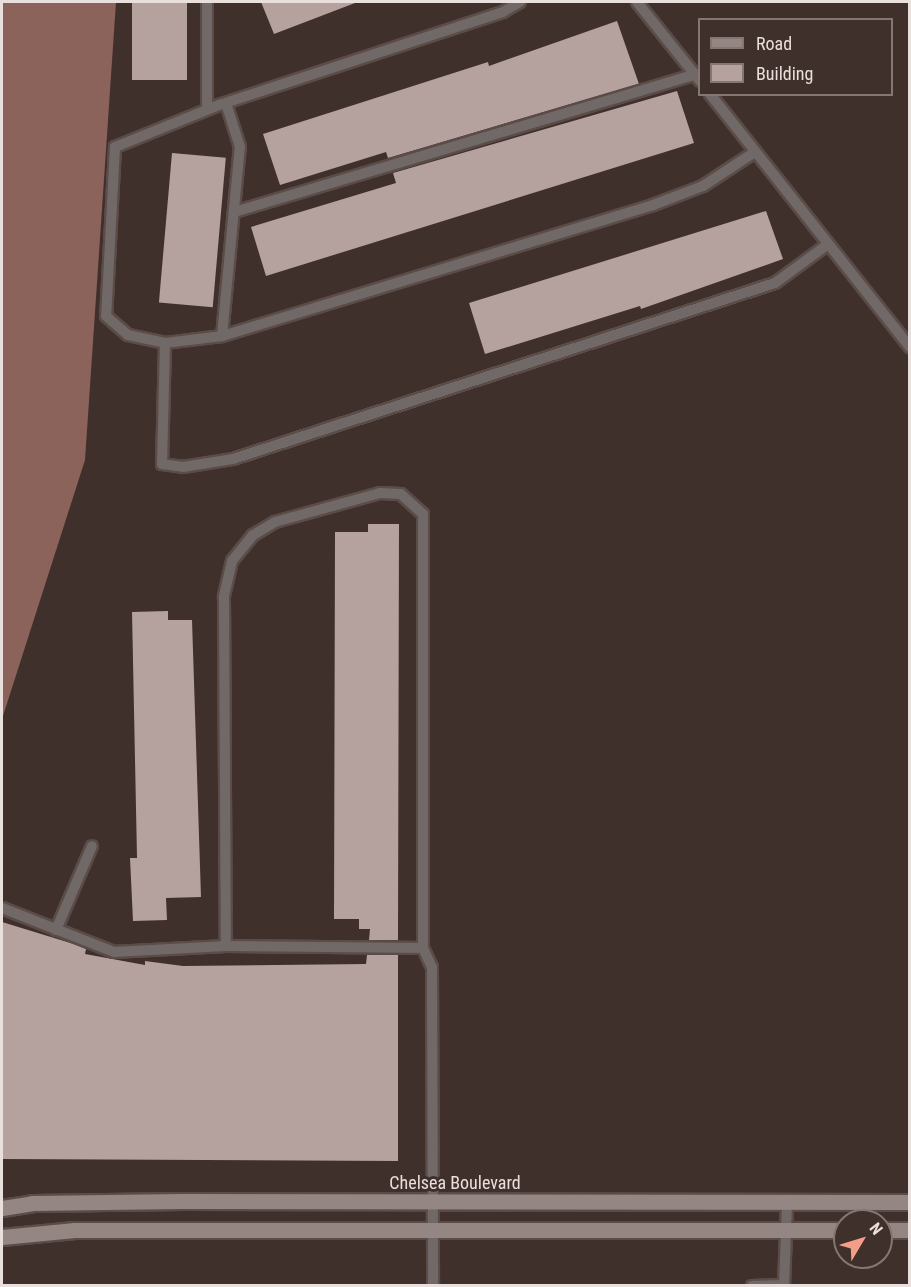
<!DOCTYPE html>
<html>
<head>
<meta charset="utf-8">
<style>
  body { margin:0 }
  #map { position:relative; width:911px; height:1287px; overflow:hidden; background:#40302c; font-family:"Roboto Condensed",sans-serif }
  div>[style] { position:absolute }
  .forest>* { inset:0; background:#8b635a }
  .building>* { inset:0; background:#b5a19d; transform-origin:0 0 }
  .roads { filter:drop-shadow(2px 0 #5b4c48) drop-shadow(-2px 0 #5b4c48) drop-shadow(0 2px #5b4c48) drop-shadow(0 -2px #5b4c48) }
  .lane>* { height:10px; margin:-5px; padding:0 5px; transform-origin:5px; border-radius:5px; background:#716967 }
  .secondary>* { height:15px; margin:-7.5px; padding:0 7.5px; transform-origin:7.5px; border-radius:7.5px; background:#938683 }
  span { translate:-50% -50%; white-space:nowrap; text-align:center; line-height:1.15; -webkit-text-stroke:6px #40302c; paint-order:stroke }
  .street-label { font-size:18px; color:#e9dfdc }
  .frame { position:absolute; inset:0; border:3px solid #e9dfdc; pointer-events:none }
  .legend { position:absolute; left:698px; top:18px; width:195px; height:78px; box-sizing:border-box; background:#40302c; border:2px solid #847672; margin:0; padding:8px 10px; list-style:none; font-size:18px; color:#e9dfdc }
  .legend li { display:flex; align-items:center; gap:12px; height:30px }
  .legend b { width:30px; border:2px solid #847672 }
  .north { position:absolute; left:833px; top:1209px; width:60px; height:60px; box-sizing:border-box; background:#40302c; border:2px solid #847672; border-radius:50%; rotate:52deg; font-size:16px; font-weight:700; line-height:24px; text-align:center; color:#e9dfdc }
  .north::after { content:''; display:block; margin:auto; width:21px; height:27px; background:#f49e8a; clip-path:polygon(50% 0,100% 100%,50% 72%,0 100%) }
</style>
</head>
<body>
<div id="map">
  <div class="forest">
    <i style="clip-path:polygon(2px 2px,116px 2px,85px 460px,2px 719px)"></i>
  </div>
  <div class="building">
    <i style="left:132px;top:2px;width:55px;height:78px"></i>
    <i style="clip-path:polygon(261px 2px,354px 2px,355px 3px,274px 34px)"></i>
    <i style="clip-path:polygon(617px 21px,639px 84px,388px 158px,386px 152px,280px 185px,263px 134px,488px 62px,489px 66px)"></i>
    <i style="clip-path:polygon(677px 91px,694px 143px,266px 276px,251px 227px,396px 183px,393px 173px)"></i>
    <i style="left:172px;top:153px;width:54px;height:150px;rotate:5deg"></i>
    <i style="clip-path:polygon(766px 211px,783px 259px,641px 309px,640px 306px,485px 354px,469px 303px)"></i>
    <i style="clip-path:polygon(368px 524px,399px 524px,398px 940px,369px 940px,370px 929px,359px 929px,359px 919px,334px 919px,335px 532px,368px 532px)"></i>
    <i style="clip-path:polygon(168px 611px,168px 620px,192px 620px,201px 897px,166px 898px,167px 920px,133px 921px,130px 858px,137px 858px,132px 612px)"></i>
    <i style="clip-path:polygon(2px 922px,77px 945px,86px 949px,85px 954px,145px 965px,145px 961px,183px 966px,366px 964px,367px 955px,398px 955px,398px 1161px,2px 1159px)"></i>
  </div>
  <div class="roads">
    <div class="lane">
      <i style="left:207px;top:2px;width:107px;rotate:90deg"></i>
      <i style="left:520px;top:2px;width:20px;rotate:150deg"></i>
      <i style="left:503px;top:12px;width:299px;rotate:161.9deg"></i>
      <i style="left:219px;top:105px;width:112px;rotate:158deg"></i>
      <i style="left:115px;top:147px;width:169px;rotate:93deg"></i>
      <i style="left:106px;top:316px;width:29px;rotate:41deg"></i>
      <i style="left:128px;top:335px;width:38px;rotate:12deg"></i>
      <i style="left:165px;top:343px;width:121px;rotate:91.4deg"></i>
      <i style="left:162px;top:464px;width:21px;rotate:8deg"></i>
      <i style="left:183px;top:467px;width:51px;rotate:-9.1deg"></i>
      <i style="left:233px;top:459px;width:570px;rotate:-17.99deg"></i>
      <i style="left:775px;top:283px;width:66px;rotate:-36.3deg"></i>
      <i style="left:637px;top:2px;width:101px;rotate:51.4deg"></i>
      <i style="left:710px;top:94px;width:323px;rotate:51.7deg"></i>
      <i style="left:234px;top:212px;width:481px;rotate:-16.6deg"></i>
      <i style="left:222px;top:336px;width:190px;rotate:-84.6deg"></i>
      <i style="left:240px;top:147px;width:46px;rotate:-107.7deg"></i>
      <i style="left:165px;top:343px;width:57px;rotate:-7deg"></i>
      <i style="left:222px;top:336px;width:450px;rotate:-16.9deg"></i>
      <i style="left:653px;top:205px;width:53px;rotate:-20.8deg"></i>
      <i style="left:703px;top:186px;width:62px;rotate:-33.2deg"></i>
      <i style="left:2px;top:908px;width:120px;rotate:21.4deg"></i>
      <i style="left:114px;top:952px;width:112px;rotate:-3.1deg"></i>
      <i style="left:56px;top:930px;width:91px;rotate:-66.8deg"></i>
      <i style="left:423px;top:948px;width:434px;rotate:-90deg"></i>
      <i style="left:423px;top:514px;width:30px;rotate:-138deg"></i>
      <i style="left:401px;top:494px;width:21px;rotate:-177deg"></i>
      <i style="left:380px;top:493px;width:109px;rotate:164.6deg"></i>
      <i style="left:275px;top:522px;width:26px;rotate:149deg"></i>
      <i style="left:253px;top:535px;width:33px;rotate:129deg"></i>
      <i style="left:232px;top:561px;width:37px;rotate:103deg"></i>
      <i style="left:224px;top:597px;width:349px;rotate:89.7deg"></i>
      <i style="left:226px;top:946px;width:197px;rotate:0.6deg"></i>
      <i style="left:423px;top:948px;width:21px;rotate:65deg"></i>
      <i style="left:432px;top:967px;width:319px;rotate:89.8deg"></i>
      <i style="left:752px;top:1286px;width:32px;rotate:-2deg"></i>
      <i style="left:784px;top:1286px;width:83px;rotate:-87.9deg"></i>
    </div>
    <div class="secondary">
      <i style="left:2px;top:1208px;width:30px;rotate:-9deg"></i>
      <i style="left:32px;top:1203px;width:149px;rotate:-0.8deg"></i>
      <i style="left:181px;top:1201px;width:729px;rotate:0.08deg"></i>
      <i style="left:881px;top:1230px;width:29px"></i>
      <i style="left:2px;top:1237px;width:73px;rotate:-5.5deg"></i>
      <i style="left:75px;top:1230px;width:770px"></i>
    </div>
  </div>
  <div class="street-label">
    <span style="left:455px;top:1183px">Chelsea Boulevard</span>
  </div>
  <div class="frame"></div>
  <ul class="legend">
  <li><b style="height:8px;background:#938683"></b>Road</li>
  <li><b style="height:16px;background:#b5a19d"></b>Building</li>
  </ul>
  <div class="north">N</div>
</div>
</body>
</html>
